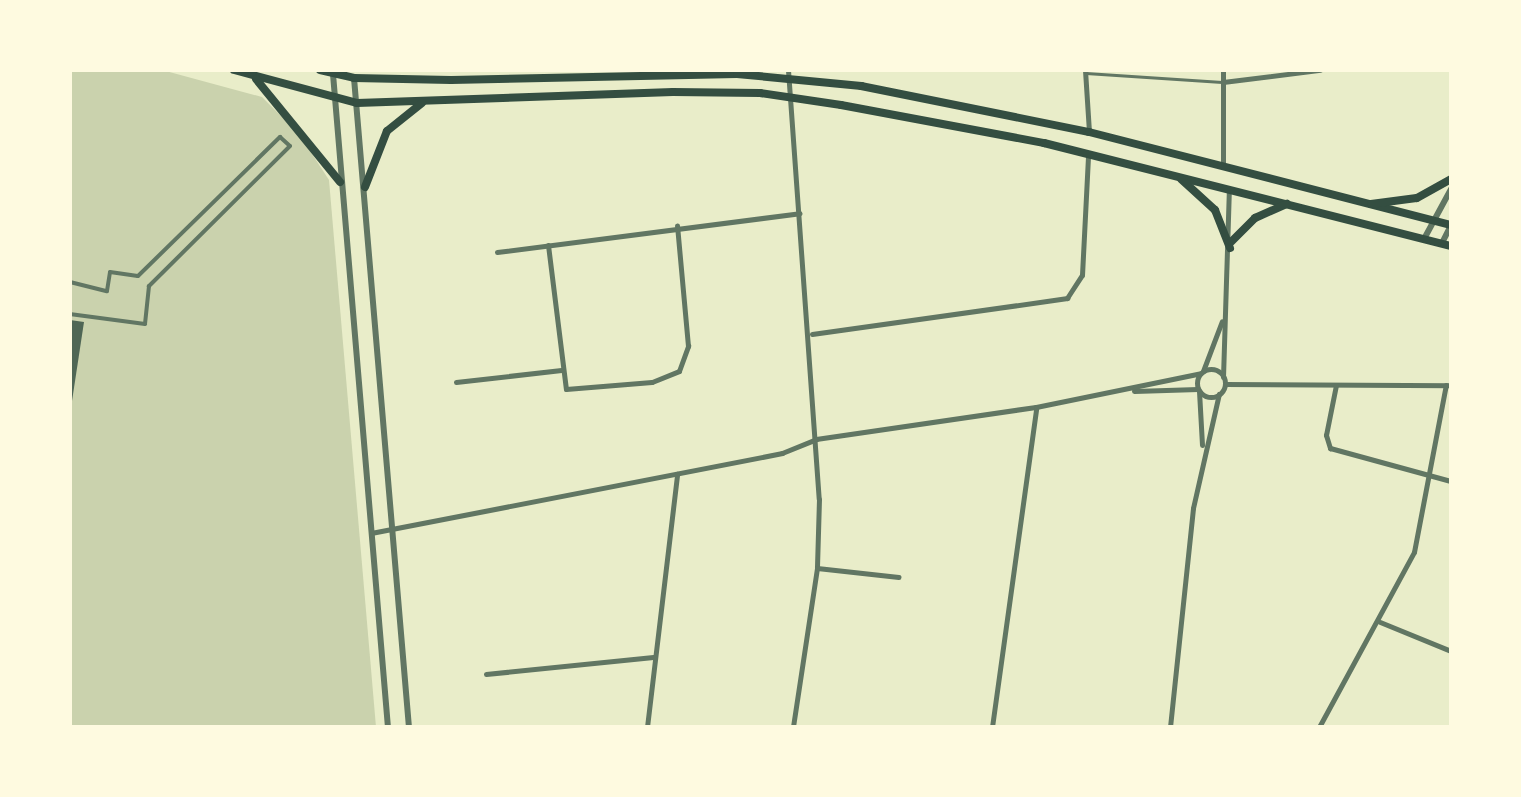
<!DOCTYPE html>
<html>
<head>
<meta charset="utf-8">
<style>
  body { margin:0 }
  #map { position:relative; width:1521px; height:797px; overflow:hidden; background:#e9edc9; font-family:"Open Sans",sans-serif }
  div>[style] { position:absolute }
  .green>* { inset:0; background:#cad2ad }
  .building>* { inset:0; background:#4f6655 }
  .service>* { height:2.5px; margin:-1.25px; padding:0 1.25px; transform-origin:1.25px; border-radius:1.25px; background:#617663 }
  .pedestrian>* { height:4px; margin:-2px; padding:0 2px; transform-origin:2px; border-radius:2px; background:#617663 }
  .minor>* { height:5px; margin:-2.5px; padding:0 2.5px; transform-origin:2.5px; border-radius:2.5px; background:#617663 }
  .minor>.ring { margin:-2.5px; padding:0; box-sizing:content-box; background:none; border:5px solid #617663; border-radius:50% }
  .tertiary>* { height:6px; margin:-3px; padding:0 3px; transform-origin:3px; border-radius:3px; background:#617663 }
  .secondary>* { height:8px; margin:-4px; padding:0 4px; transform-origin:4px; border-radius:4px; background:#344e41 }
  span { translate:-50% -50%; white-space:nowrap; text-align:center; line-height:1.15; -webkit-text-stroke:8px #fefae0; paint-order:stroke }
  .frame { position:absolute; inset:0; border:72px solid #fefae0; pointer-events:none }
</style>
</head>
<body>
<div id="map">
  <div class="green">
    <i style="clip-path:polygon(70px 70px,162px 70px,262px 97px,299px 134px,329px 180px,376px 727px,70px 727px)"></i>
  </div>
  <div class="building">
    <i style="clip-path:polygon(70px 320px,84px 322px,72px 401px,70px 401px)"></i>
  </div>
  <div class="service">
    <i style="left:1086px;top:73px;width:136px;rotate:3.8deg"></i>
  </div>
  <div class="pedestrian">
    <i style="left:70px;top:282px;width:38px;rotate:14deg"></i>
    <i style="left:107px;top:291px;width:19px;rotate:-81deg"></i>
    <i style="left:110px;top:272px;width:28px;rotate:8deg"></i>
    <i style="left:138px;top:276px;width:199px;rotate:-44.4deg"></i>
    <i style="left:280px;top:137px;width:13px;rotate:42deg"></i>
    <i style="left:290px;top:146px;width:199px;rotate:135.2deg"></i>
    <i style="left:149px;top:286px;width:38px;rotate:96deg"></i>
    <i style="left:145px;top:324px;width:76px;rotate:-172.4deg"></i>
  </div>
  <div class="minor">
    <i style="left:788px;top:70px;width:430px;rotate:85.9deg"></i>
    <i style="left:819px;top:499px;width:69px;rotate:91.7deg"></i>
    <i style="left:817px;top:568px;width:161px;rotate:98.6deg"></i>
    <i style="left:1085px;top:70px;width:62px;rotate:86.3deg"></i>
    <i style="left:1223px;top:70px;width:97px;rotate:90deg"></i>
    <i style="left:1223px;top:82px;width:98px;rotate:-7.1deg"></i>
    <i style="left:548px;top:245px;width:145px;rotate:82.9deg"></i>
    <i style="left:566px;top:389px;width:86px;rotate:-4.7deg"></i>
    <i style="left:652px;top:382px;width:29px;rotate:-22deg"></i>
    <i style="left:679px;top:371px;width:27px;rotate:-70deg"></i>
    <i style="left:688px;top:346px;width:121px;rotate:-95.2deg"></i>
    <i style="left:497px;top:252px;width:305px;rotate:-7.3deg"></i>
    <i style="left:812px;top:334px;width:258px;rotate:-8deg"></i>
    <i style="left:1067px;top:298px;width:27px;rotate:-57deg"></i>
    <i style="left:1082px;top:275px;width:120px;rotate:-87.1deg"></i>
    <i class="ring" style="left:1197px;top:369px;width:23px;height:23px"></i>
    <i style="left:1203px;top:371px;width:53px;rotate:-69.2deg"></i>
    <i style="left:1223px;top:377px;width:187px;rotate:-88.2deg"></i>
    <i style="left:456px;top:382px;width:106px;rotate:-6.5deg"></i>
    <i style="left:1225px;top:384px;width:226px;rotate:0.3deg"></i>
    <i style="left:1336px;top:385px;width:51px;rotate:101.3deg"></i>
    <i style="left:1326px;top:435px;width:14px;rotate:73deg"></i>
    <i style="left:1330px;top:448px;width:125px;rotate:15.3deg"></i>
    <i style="left:1134px;top:391px;width:64px;rotate:-1.8deg"></i>
    <i style="left:1199px;top:391px;width:54px;rotate:86.8deg"></i>
    <i style="left:371px;top:533px;width:419px;rotate:-11deg"></i>
    <i style="left:782px;top:453px;width:37px;rotate:-22deg"></i>
    <i style="left:816px;top:439px;width:222px;rotate:-8.3deg"></i>
    <i style="left:1036px;top:407px;width:168px;rotate:-11.6deg"></i>
    <i style="left:817px;top:568px;width:82px;rotate:6.3deg"></i>
    <i style="left:1380px;top:622px;width:77px;rotate:22.2deg"></i>
    <i style="left:486px;top:674px;width:168px;rotate:-5.8deg"></i>
    <i style="left:647px;top:727px;width:255px;rotate:-83.2deg"></i>
    <i style="left:992px;top:727px;width:322px;rotate:-82.1deg"></i>
    <i style="left:1170px;top:727px;width:220px;rotate:-84deg"></i>
    <i style="left:1193px;top:508px;width:117px;rotate:-77.2deg"></i>
    <i style="left:1319px;top:727px;width:199px;rotate:-61.5deg"></i>
    <i style="left:1414px;top:552px;width:170px;rotate:-79.2deg"></i>
  </div>
  <div class="tertiary">
    <i style="left:333px;top:74px;width:655px;rotate:85.19deg"></i>
    <i style="left:354px;top:78px;width:651px;rotate:85.16deg"></i>
    <i style="left:1424px;top:239px;width:57px;rotate:-61.6deg"></i>
    <i style="left:1442px;top:243px;width:20px;rotate:-63deg"></i>
  </div>
  <div class="secondary">
    <i style="left:234px;top:70px;width:127px;rotate:15deg"></i>
    <i style="left:357px;top:103px;width:316px;rotate:-2deg"></i>
    <i style="left:673px;top:92px;width:87px;rotate:0.7deg"></i>
    <i style="left:760px;top:93px;width:82px;rotate:8.4deg"></i>
    <i style="left:841px;top:105px;width:207px;rotate:10.6deg"></i>
    <i style="left:1044px;top:143px;width:420px;rotate:14.2deg"></i>
    <i style="left:320px;top:70px;width:35px;rotate:13deg"></i>
    <i style="left:354px;top:78px;width:97px;rotate:1.2deg"></i>
    <i style="left:451px;top:80px;width:286px;rotate:-1.2deg"></i>
    <i style="left:737px;top:74px;width:125px;rotate:5.5deg"></i>
    <i style="left:861px;top:86px;width:233px;rotate:11.4deg"></i>
    <i style="left:1089px;top:132px;width:374px;rotate:14.4deg"></i>
    <i style="left:256px;top:79px;width:133px;rotate:50.8deg"></i>
    <i style="left:1181px;top:179px;width:46px;rotate:42.4deg"></i>
    <i style="left:1215px;top:210px;width:41px;rotate:68.5deg"></i>
    <i style="left:365px;top:187px;width:60px;rotate:-68.6deg"></i>
    <i style="left:387px;top:131px;width:45px;rotate:-38.7deg"></i>
    <i style="left:1371px;top:204px;width:46px;rotate:-7.4deg"></i>
    <i style="left:1417px;top:198px;width:39px;rotate:-29deg"></i>
    <i style="left:1231px;top:242px;width:34px;rotate:-45deg"></i>
    <i style="left:1255px;top:218px;width:35px;rotate:-24deg"></i>
  </div>
  <div class="frame"></div>
</div>
</body>
</html>
